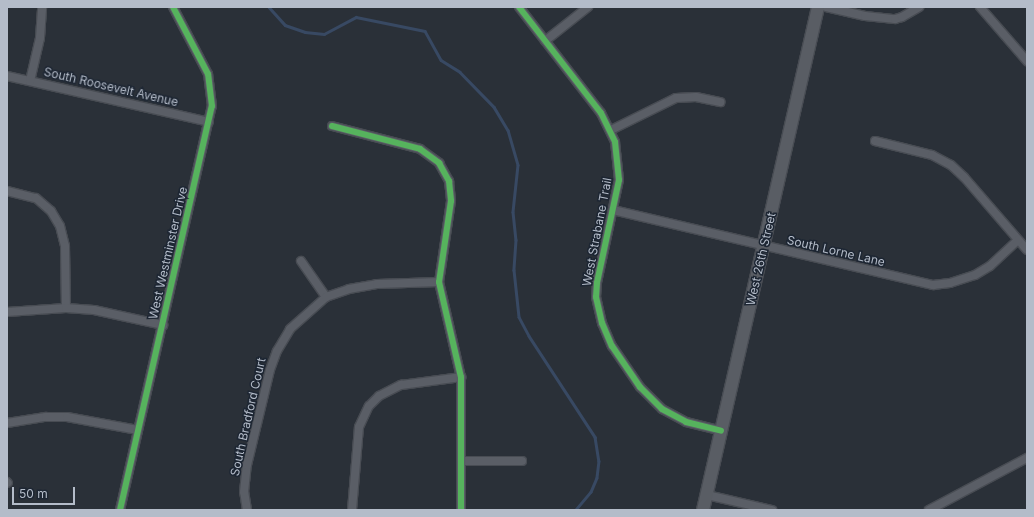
<!DOCTYPE html>
<html>
<head>
<meta charset="utf-8">
<style>
  body { margin:0 }
  #map { position:relative; width:1034px; height:517px; overflow:hidden; background:#2a3038; font-family:Inter,sans-serif }
  div>[style] { position:absolute }
  .stream>* { height:2.5px; margin:-1.25px; padding:0 1.25px; transform-origin:1.25px; border-radius:1.25px; background:#384963 }
  .roads { filter:drop-shadow(1px 0 #484c53) drop-shadow(-1px 0 #484c53) drop-shadow(0 1px #484c53) drop-shadow(0 -1px #484c53) }
  .minor>* { height:8px; margin:-4px; padding:0 4px; transform-origin:4px; border-radius:4px; background:#5a5e66 }
  .secondary>* { height:12px; margin:-6px; padding:0 6px; transform-origin:6px; border-radius:6px; background:#595d64 }
  .cycleway>* { height:6px; margin:-3px; padding:0 3px; transform-origin:3px; border-radius:3px; background:#56b35d }
  span { translate:-50% -50%; white-space:nowrap; text-align:center; line-height:1.15; -webkit-text-stroke:3px #1d2633; paint-order:stroke }
  .street-label { font-size:12px; color:#b4bcc9 }
  .frame { position:absolute; inset:0; border:8px solid #b4bcc9; pointer-events:none }
  .scale { position:absolute; left:12px; top:487px; width:63px; height:18px; box-sizing:border-box; border:2px solid #b4bcc9; border-top:0; padding-left:5px; font-size:12px; line-height:14px; white-space:nowrap; color:#b4bcc9; -webkit-text-stroke:3px #1d2633; paint-order:stroke }
</style>
</head>
<body>
<div id="map">
  <div class="stream">
    <i style="left:269px;top:7px;width:24px;rotate:48deg"></i>
    <i style="left:285px;top:25px;width:21px;rotate:19deg"></i>
    <i style="left:305px;top:32px;width:19px;rotate:6deg"></i>
    <i style="left:324px;top:34px;width:36px;rotate:-28deg"></i>
    <i style="left:356px;top:17px;width:70px;rotate:11.5deg"></i>
    <i style="left:425px;top:31px;width:33px;rotate:61deg"></i>
    <i style="left:441px;top:60px;width:22px;rotate:32deg"></i>
    <i style="left:460px;top:72px;width:49px;rotate:45.8deg"></i>
    <i style="left:494px;top:107px;width:27px;rotate:59deg"></i>
    <i style="left:508px;top:130px;width:36px;rotate:74deg"></i>
    <i style="left:518px;top:165px;width:47px;rotate:96.1deg"></i>
    <i style="left:513px;top:212px;width:28px;rotate:84deg"></i>
    <i style="left:516px;top:240px;width:30px;rotate:94deg"></i>
    <i style="left:514px;top:270px;width:47px;rotate:83.9deg"></i>
    <i style="left:519px;top:317px;width:21px;rotate:62deg"></i>
    <i style="left:529px;top:336px;width:121px;rotate:56.8deg"></i>
    <i style="left:595px;top:437px;width:24px;rotate:81deg"></i>
    <i style="left:599px;top:461px;width:17px;rotate:97deg"></i>
    <i style="left:597px;top:478px;width:15px;rotate:113deg"></i>
    <i style="left:591px;top:492px;width:23px;rotate:130deg"></i>
  </div>
  <div class="roads">
    <div class="minor">
      <i style="left:519px;top:7px;width:134px;rotate:52.3deg"></i>
      <i style="left:601px;top:113px;width:32px;rotate:64deg"></i>
      <i style="left:615px;top:142px;width:38px;rotate:84deg"></i>
      <i style="left:619px;top:180px;width:105px;rotate:102.1deg"></i>
      <i style="left:597px;top:283px;width:14px;rotate:94deg"></i>
      <i style="left:596px;top:297px;width:27px;rotate:77deg"></i>
      <i style="left:602px;top:323px;width:25px;rotate:67deg"></i>
      <i style="left:612px;top:346px;width:50px;rotate:55.7deg"></i>
      <i style="left:640px;top:387px;width:31px;rotate:45deg"></i>
      <i style="left:662px;top:409px;width:27px;rotate:28deg"></i>
      <i style="left:686px;top:422px;width:36px;rotate:14deg"></i>
      <i style="left:826px;top:7px;width:40px;rotate:13deg"></i>
      <i style="left:865px;top:16px;width:30px;rotate:6deg"></i>
      <i style="left:895px;top:19px;width:7px;rotate:-16deg"></i>
      <i style="left:902px;top:17px;width:20px;rotate:-30deg"></i>
      <i style="left:980px;top:7px;width:72px;rotate:49deg"></i>
      <i style="left:545px;top:41px;width:55px;rotate:-38.3deg"></i>
      <i style="left:7px;top:76px;width:207px;rotate:12.8deg"></i>
      <i style="left:30px;top:81px;width:44px;rotate:-76.9deg"></i>
      <i style="left:40px;top:38px;width:31px;rotate:-86deg"></i>
      <i style="left:332px;top:126px;width:91px;rotate:14.6deg"></i>
      <i style="left:420px;top:149px;width:24px;rotate:36deg"></i>
      <i style="left:439px;top:163px;width:21px;rotate:61deg"></i>
      <i style="left:449px;top:181px;width:20px;rotate:84deg"></i>
      <i style="left:451px;top:201px;width:82px;rotate:98.4deg"></i>
      <i style="left:439px;top:282px;width:98px;rotate:77deg"></i>
      <i style="left:461px;top:377px;width:133px;rotate:90deg"></i>
      <i style="left:611px;top:130px;width:72px;rotate:-26.2deg"></i>
      <i style="left:676px;top:98px;width:20px;rotate:-3deg"></i>
      <i style="left:696px;top:97px;width:25px;rotate:12deg"></i>
      <i style="left:875px;top:141px;width:59px;rotate:13.8deg"></i>
      <i style="left:932px;top:155px;width:21px;rotate:28deg"></i>
      <i style="left:951px;top:165px;width:18px;rotate:43deg"></i>
      <i style="left:964px;top:177px;width:96px;rotate:49.2deg"></i>
      <i style="left:7px;top:191px;width:30px;rotate:14deg"></i>
      <i style="left:36px;top:198px;width:20px;rotate:41deg"></i>
      <i style="left:51px;top:211px;width:17px;rotate:59deg"></i>
      <i style="left:60px;top:226px;width:21px;rotate:76deg"></i>
      <i style="left:65px;top:246px;width:62px;rotate:89.1deg"></i>
      <i style="left:613px;top:210px;width:329px;rotate:13.2deg"></i>
      <i style="left:933px;top:285px;width:17px;rotate:-7deg"></i>
      <i style="left:950px;top:283px;width:26px;rotate:-18deg"></i>
      <i style="left:975px;top:275px;width:17px;rotate:-31deg"></i>
      <i style="left:990px;top:266px;width:38px;rotate:-43deg"></i>
      <i style="left:301px;top:261px;width:44px;rotate:55.2deg"></i>
      <i style="left:7px;top:312px;width:59px;rotate:-3.9deg"></i>
      <i style="left:66px;top:308px;width:28px;rotate:4deg"></i>
      <i style="left:94px;top:310px;width:71px;rotate:12.3deg"></i>
      <i style="left:7px;top:423px;width:39px;rotate:-9deg"></i>
      <i style="left:46px;top:417px;width:21px"></i>
      <i style="left:67px;top:417px;width:72px;rotate:10.4deg"></i>
      <i style="left:462px;top:461px;width:60px"></i>
      <i style="left:7px;top:482px;width:1px;rotate:45deg"></i>
      <i style="left:707px;top:495px;width:67px;rotate:13deg"></i>
      <i style="left:120px;top:510px;width:414px;rotate:-77.2deg"></i>
      <i style="left:212px;top:106px;width:32px;rotate:-97deg"></i>
      <i style="left:208px;top:74px;width:76px;rotate:-117.6deg"></i>
      <i style="left:247px;top:510px;width:18px;rotate:-99deg"></i>
      <i style="left:244px;top:492px;width:27px;rotate:-84deg"></i>
      <i style="left:247px;top:465px;width:98px;rotate:-76.4deg"></i>
      <i style="left:270px;top:370px;width:20px;rotate:-70deg"></i>
      <i style="left:277px;top:351px;width:26px;rotate:-59deg"></i>
      <i style="left:290px;top:329px;width:48px;rotate:-41.6deg"></i>
      <i style="left:326px;top:297px;width:24px;rotate:-19deg"></i>
      <i style="left:349px;top:289px;width:28px;rotate:-10deg"></i>
      <i style="left:377px;top:284px;width:62px;rotate:-1.8deg"></i>
      <i style="left:352px;top:510px;width:83px;rotate:-85.2deg"></i>
      <i style="left:359px;top:427px;width:23px;rotate:-65deg"></i>
      <i style="left:369px;top:406px;width:14px;rotate:-45deg"></i>
      <i style="left:379px;top:396px;width:25px;rotate:-27deg"></i>
      <i style="left:401px;top:385px;width:61px;rotate:-7.6deg"></i>
      <i style="left:929px;top:510px;width:111px;rotate:-28deg"></i>
    </div>
    <div class="secondary">
      <i style="left:703px;top:510px;width:516px;rotate:-77.12deg"></i>
    </div>
  </div>
  <div class="cycleway">
    <i style="left:519px;top:7px;width:134px;rotate:52.3deg"></i>
    <i style="left:601px;top:113px;width:32px;rotate:64deg"></i>
    <i style="left:615px;top:142px;width:38px;rotate:84deg"></i>
    <i style="left:619px;top:180px;width:105px;rotate:102.1deg"></i>
    <i style="left:597px;top:283px;width:14px;rotate:94deg"></i>
    <i style="left:596px;top:297px;width:27px;rotate:77deg"></i>
    <i style="left:602px;top:323px;width:25px;rotate:67deg"></i>
    <i style="left:612px;top:346px;width:50px;rotate:55.7deg"></i>
    <i style="left:640px;top:387px;width:31px;rotate:45deg"></i>
    <i style="left:662px;top:409px;width:27px;rotate:28deg"></i>
    <i style="left:686px;top:422px;width:36px;rotate:14deg"></i>
    <i style="left:332px;top:126px;width:91px;rotate:14.6deg"></i>
    <i style="left:420px;top:149px;width:24px;rotate:36deg"></i>
    <i style="left:439px;top:163px;width:21px;rotate:61deg"></i>
    <i style="left:449px;top:181px;width:20px;rotate:84deg"></i>
    <i style="left:451px;top:201px;width:82px;rotate:98.4deg"></i>
    <i style="left:439px;top:282px;width:98px;rotate:77deg"></i>
    <i style="left:461px;top:377px;width:133px;rotate:90deg"></i>
    <i style="left:120px;top:510px;width:414px;rotate:-77.2deg"></i>
    <i style="left:212px;top:106px;width:32px;rotate:-97deg"></i>
    <i style="left:208px;top:74px;width:76px;rotate:-117.6deg"></i>
  </div>
  <div class="street-label">
    <span style="left:111px;top:87px;rotate:13deg">South Roosevelt Avenue</span>
    <span style="left:597px;top:232px;rotate:-79deg">West Strabane Trail</span>
    <span style="left:836px;top:251px;rotate:13deg">South Lorne Lane</span>
    <span style="left:168px;top:253px;rotate:-77deg">West Westminster Drive</span>
    <span style="left:761px;top:259px;rotate:-77deg">West 26th Street</span>
    <span style="left:248px;top:417px;rotate:-77deg">South Bradford Court</span>
  </div>
  <div class="frame"></div>
  <div class="scale">50 m</div>
</div>
</body>
</html>
